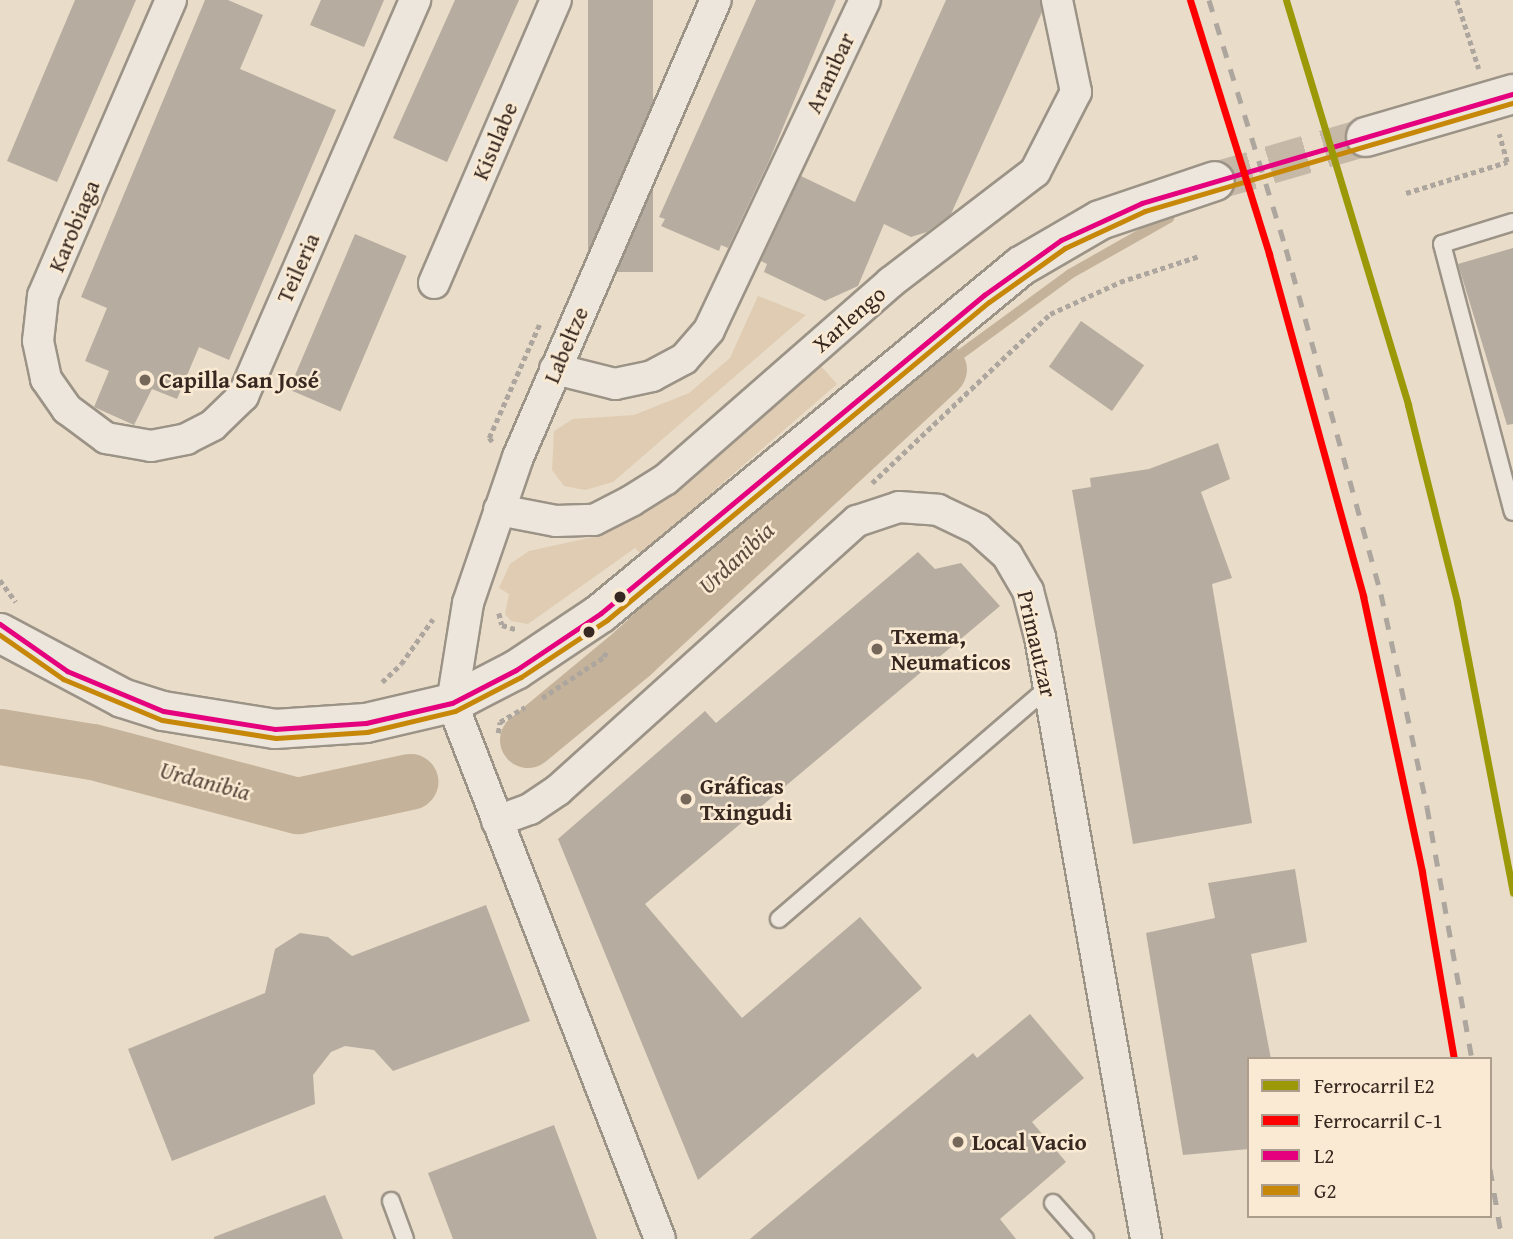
<!DOCTYPE html>
<html>
<head>
<meta charset="utf-8">
<style>
  body { margin:0 }
  #map { position:relative; width:1513px; height:1239px; overflow:hidden; background:#e9dcc8; font-family:"Gentium Book Plus",serif }
  div>[style] { position:absolute }
  .green>* { inset:0; background:#dfccb3 }
  .stream>* { height:10px; margin:-5px; padding:0 5px; transform-origin:5px; border-radius:5px; background:#c5b29a }
  .river>* { height:56px; margin:-28px; padding:0 28px; transform-origin:28px; border-radius:28px; background:#c5b29a }
  .building>* { inset:0; background:#b6ada0; transform-origin:0 0 }
  .secondary-tunnel>* { height:38px; margin-top:-19px; transform-origin:0; background:repeating-linear-gradient(90deg,#c5b8a7 0 38px,transparent 0 57px) }
  .path>* { height:4.5px; margin-top:-2.25px; transform-origin:0; background:repeating-linear-gradient(90deg,#ada69e 0 5px,transparent 0 8.5px) }
  .roads { filter:drop-shadow(2px 0 #9c9387) drop-shadow(-2px 0 #9c9387) drop-shadow(0 2px #9c9387) drop-shadow(0 -2px #9c9387) }
  .service>* { height:16px; margin:-8px; padding:0 8px; transform-origin:8px; border-radius:8px; background:#ece6dc }
  .minor>* { height:30px; margin:-15px; padding:0 15px; transform-origin:15px; border-radius:15px; background:#ece6dc }
  .secondary>* { height:38px; margin:-19px; padding:0 19px; transform-origin:19px; border-radius:19px; background:#ece6dc }
  .rail>* { height:5px; margin-top:-2.5px; transform-origin:0; background:repeating-linear-gradient(90deg,#ada69e 0 12px,transparent 0 24px) }
  .bus-1>* { height:5px; margin:-2.5px; padding:0 2.5px; transform-origin:2.5px; border-radius:2.5px; background:#e5007d }
  .bus-2>* { height:5px; margin:-2.5px; padding:0 2.5px; transform-origin:2.5px; border-radius:2.5px; background:#c78708 }
  .rail-1>* { height:7px; margin:-3.5px; padding:0 3.5px; transform-origin:3.5px; border-radius:3.5px; background:#9b9908 }
  .rail-2>* { height:7px; margin:-3.5px; padding:0 3.5px; transform-origin:3.5px; border-radius:3.5px; background:#f00 }
  .dots>* { width:19px; height:19px; translate:-50% -50%; box-sizing:border-box; border:4px solid #faead3; border-radius:50% }
  span { translate:-50% -50%; white-space:nowrap; text-align:center; line-height:1.15; -webkit-text-stroke:5px #faead3; paint-order:stroke }
  .street-label { font-size:23px; color:#372921 }
  .poi-label { font-size:23px; color:#372921; font-weight:700 }
  .left { translate:0 -50%; text-align:left }
  .water-label { font-size:24px; color:#5d4d40; font-style:italic }
  .legend { position:absolute; left:1247px; top:1057px; width:245px; height:161px; box-sizing:border-box; background:#faead3; border:2px solid #ac9d8c; margin:0; padding:9px 12px; list-style:none; font-size:21px; color:#372921 }
  .legend li { display:flex; align-items:center; gap:14px; height:35px }
  .legend b { width:35px; border:2px solid #ac9d8c }
</style>
</head>
<body>
<div id="map">
  <div class="green">
    <i style="clip-path:polygon(758px 296px,806px 315px,613px 482px,585px 490px,564px 486px,552px 470px,554px 431px,573px 419px,634px 415px,689px 393px,730px 358px)"></i>
    <i style="clip-path:polygon(821px 366px,837px 384px,641px 554px,635px 548px,528px 624px,511px 621px,505px 614px,509px 594px,499px 588px,510px 564px,529px 551px,602px 535px,668px 498px)"></i>
  </div>
  <div class="stream">
    <i style="left:939px;top:370px;width:162px;rotate:-36.2deg"></i>
    <i style="left:1070px;top:274px;width:114px;rotate:-29.5deg"></i>
  </div>
  <div class="river">
    <i style="left:0;top:737px;width:94px;rotate:9.2deg"></i>
    <i style="left:93px;top:752px;width:212px;rotate:14.8deg"></i>
    <i style="left:298px;top:806px;width:115px;rotate:-12.1deg"></i>
    <i style="left:528px;top:740px;width:136px;rotate:-39.6deg"></i>
    <i style="left:633px;top:653px;width:417px;rotate:-42.8deg"></i>
  </div>
  <div class="building">
    <i style="clip-path:polygon(75px 0,136px 0,57px 182px,7px 161px)"></i>
    <i style="clip-path:polygon(205px 0,228px 0,263px 15px,240px 69px,336px 110px,229px 360px,199px 347px,177px 399px,152px 389px,134px 425px,94px 407px,109px 371px,85px 361px,107px 308px,81px 297px)"></i>
    <i style="clip-path:polygon(321px 0,384px 0,364px 47px,310px 25px)"></i>
    <i style="clip-path:polygon(455px 0,519px 0,447px 162px,393px 138px)"></i>
    <i style="left:588px;top:0;width:65px;height:272px"></i>
    <i style="clip-path:polygon(756px 0,836px 0,769px 161px,728px 248px,721px 245px,719px 251px,661px 226px,665px 219px,659px 217px)"></i>
    <i style="clip-path:polygon(946px 0,1040px 0,1042px 12px,951px 214px,927px 232px,911px 237px,884px 224px,858px 286px,825px 301px,764px 272px,767px 264px,761px 261px,801px 176px,855px 202px)"></i>
    <i style="left:355px;top:234px;width:56px;height:169px;rotate:23deg"></i>
    <i style="clip-path:polygon(1513px 248px,1513px 424px,1507px 425px,1458px 264px)"></i>
    <i style="left:1081px;top:321px;width:77px;height:56px;rotate:35deg"></i>
    <i style="clip-path:polygon(1218px 443px,1230px 479px,1201px 492px,1232px 578px,1212px 584px,1252px 823px,1133px 844px,1072px 490px,1091px 487px,1090px 478px,1149px 469px)"></i>
    <i style="clip-path:polygon(918px 552px,935px 569px,961px 563px,1000px 606px,645px 904px,742px 1018px,860px 917px,922px 988px,698px 1180px,558px 839px,705px 711px,716px 723px)"></i>
    <i style="clip-path:polygon(1295px 869px,1307px 942px,1251px 954px,1271px 1059px,1249px 1059px,1249px 1149px,1183px 1155px,1146px 933px,1215px 918px,1208px 883px)"></i>
    <i style="clip-path:polygon(486px 905px,530px 1021px,393px 1071px,374px 1050px,345px 1046px,331px 1052px,313px 1075px,315px 1104px,172px 1161px,128px 1049px,265px 993px,275px 949px,300px 933px,328px 937px,352px 956px)"></i>
    <i style="clip-path:polygon(1030px 1014px,1084px 1078px,1032px 1122px,1066px 1162px,1000px 1219px,1016px 1239px,750px 1239px,973px 1053px,977px 1058px)"></i>
    <i style="clip-path:polygon(554px 1125px,597px 1239px,453px 1239px,428px 1173px)"></i>
    <i style="clip-path:polygon(325px 1195px,343px 1239px,214px 1239px,214px 1237px)"></i>
  </div>
  <div class="secondary-tunnel">
    <i style="left:1215px;top:181px;width:157px;rotate:-16.2deg"></i>
  </div>
  <div class="path">
    <i style="left:1457px;top:0;width:72px;rotate:72.3deg"></i>
    <i style="left:1406px;top:193px;width:106px;rotate:-17.1deg"></i>
    <i style="left:1507px;top:162px;width:29px;rotate:-106deg"></i>
    <i style="left:492px;top:442px;width:5px;rotate:-127deg"></i>
    <i style="left:489px;top:438px;width:126px;rotate:-66.1deg"></i>
    <i style="left:872px;top:483px;width:245px;rotate:-43.5deg"></i>
    <i style="left:1050px;top:314px;width:77px;rotate:-24.6deg"></i>
    <i style="left:1120px;top:282px;width:83px;rotate:-18.2deg"></i>
    <i style="left:0;top:580px;width:27px;rotate:54deg"></i>
    <i style="left:499px;top:613px;width:12px;rotate:76deg"></i>
    <i style="left:502px;top:625px;width:14px;rotate:17deg"></i>
    <i style="left:382px;top:682px;width:26px;rotate:-43deg"></i>
    <i style="left:401px;top:664px;width:55px;rotate:-54.6deg"></i>
    <i style="left:542px;top:698px;width:74px;rotate:-33.5deg"></i>
    <i style="left:604px;top:657px;width:8px;rotate:-67deg"></i>
    <i style="left:498px;top:733px;width:11px;rotate:-80deg"></i>
    <i style="left:500px;top:722px;width:29px;rotate:-31deg"></i>
  </div>
  <div class="roads">
    <div class="service">
      <i style="left:1513px;top:222px;width:74px;rotate:162.8deg"></i>
      <i style="left:1442px;top:244px;width:277px;rotate:75.2deg"></i>
      <i style="left:779px;top:919px;width:355px;rotate:-40.7deg"></i>
      <i style="left:391px;top:1201px;width:40px;rotate:69.8deg"></i>
      <i style="left:1053px;top:1203px;width:48px;rotate:48.4deg"></i>
    </div>
    <div class="minor">
      <i style="left:171px;top:0;width:322px;rotate:113.4deg"></i>
      <i style="left:43px;top:296px;width:45px;rotate:96.3deg"></i>
      <i style="left:38px;top:341px;width:39px;rotate:78deg"></i>
      <i style="left:46px;top:379px;width:37px;rotate:55deg"></i>
      <i style="left:67px;top:409px;width:49px;rotate:36.6deg"></i>
      <i style="left:106px;top:438px;width:46px;rotate:10.1deg"></i>
      <i style="left:151px;top:446px;width:36px;rotate:-11deg"></i>
      <i style="left:186px;top:439px;width:30px;rotate:-27deg"></i>
      <i style="left:213px;top:425px;width:42px;rotate:-44deg"></i>
      <i style="left:243px;top:396px;width:432px;rotate:-66.5deg"></i>
      <i style="left:434px;top:283px;width:308px;rotate:-66.7deg"></i>
      <i style="left:555px;top:369px;width:62px;rotate:14deg"></i>
      <i style="left:615px;top:384px;width:38px;rotate:-12deg"></i>
      <i style="left:652px;top:376px;width:36px;rotate:-28deg"></i>
      <i style="left:684px;top:359px;width:38px;rotate:-49deg"></i>
      <i style="left:709px;top:330px;width:365px;rotate:-64.7deg"></i>
      <i style="left:499px;top:510px;width:58px;rotate:10.9deg"></i>
      <i style="left:556px;top:521px;width:38px;rotate:-2deg"></i>
      <i style="left:594px;top:520px;width:42px;rotate:-27.2deg"></i>
      <i style="left:631px;top:501px;width:40px;rotate:-32deg"></i>
      <i style="left:665px;top:480px;width:300px;rotate:-41.2deg"></i>
      <i style="left:891px;top:282px;width:181px;rotate:-37.4deg"></i>
      <i style="left:1035px;top:172px;width:90px;rotate:-62.9deg"></i>
      <i style="left:1076px;top:92px;width:94px;rotate:-101.7deg"></i>
      <i style="left:497px;top:821px;width:35px;rotate:-20deg"></i>
      <i style="left:530px;top:809px;width:34px;rotate:-34deg"></i>
      <i style="left:558px;top:790px;width:402px;rotate:-42deg"></i>
      <i style="left:857px;top:521px;width:44px;rotate:-18.4deg"></i>
      <i style="left:899px;top:507px;width:39px;rotate:4deg"></i>
      <i style="left:938px;top:510px;width:44px;rotate:25.4deg"></i>
      <i style="left:978px;top:529px;width:39px;rotate:42deg"></i>
      <i style="left:1007px;top:555px;width:42px;rotate:59.7deg"></i>
      <i style="left:1028px;top:591px;width:48px;rotate:75.4deg"></i>
      <i style="left:1040px;top:637px;width:611px;rotate:80.01deg"></i>
      <i style="left:660px;top:1239px;width:575px;rotate:-111.21deg"></i>
      <i style="left:452px;top:703px;width:101px;rotate:-80.9deg"></i>
      <i style="left:468px;top:603px;width:154px;rotate:-71.1deg"></i>
      <i style="left:518px;top:457px;width:498px;rotate:-66.6deg"></i>
    </div>
    <div class="secondary">
      <i style="left:1366px;top:137px;width:153px;rotate:-16.3deg"></i>
      <i style="left:0;top:633px;width:138px;rotate:28deg"></i>
      <i style="left:122px;top:698px;width:43px;rotate:17.6deg"></i>
      <i style="left:163px;top:711px;width:113px;rotate:9.1deg"></i>
      <i style="left:275px;top:729px;width:91px;rotate:-3.8deg"></i>
      <i style="left:366px;top:723px;width:88px;rotate:-13.1deg"></i>
      <i style="left:452px;top:703px;width:72px;rotate:-27.3deg"></i>
      <i style="left:516px;top:670px;width:102px;rotate:-33.8deg"></i>
      <i style="left:601px;top:613px;width:545px;rotate:-39.56deg"></i>
      <i style="left:1021px;top:266px;width:91px;rotate:-30.2deg"></i>
      <i style="left:1100px;top:220px;width:121px;rotate:-18.7deg"></i>
    </div>
  </div>
  <div class="rail">
    <i style="left:1209px;top:0;width:261px;rotate:72.8deg"></i>
    <i style="left:1286px;top:249px;width:358px;rotate:74.6deg"></i>
    <i style="left:1381px;top:594px;width:218px;rotate:77.8deg"></i>
    <i style="left:1427px;top:807px;width:256px;rotate:79.9deg"></i>
    <i style="left:1490px;top:1169px;width:71px;rotate:80.3deg"></i>
  </div>
  <div class="bus-1">
    <i style="left:0;top:624px;width:82px;rotate:35deg"></i>
    <i style="left:67px;top:671px;width:104px;rotate:22.6deg"></i>
    <i style="left:163px;top:711px;width:113px;rotate:9.1deg"></i>
    <i style="left:275px;top:729px;width:91px;rotate:-3.8deg"></i>
    <i style="left:366px;top:723px;width:88px;rotate:-13.1deg"></i>
    <i style="left:452px;top:703px;width:72px;rotate:-27.3deg"></i>
    <i style="left:516px;top:670px;width:102px;rotate:-33.8deg"></i>
    <i style="left:601px;top:613px;width:498px;rotate:-39.7deg"></i>
    <i style="left:984px;top:295px;width:95px;rotate:-35.5deg"></i>
    <i style="left:1061px;top:240px;width:89px;rotate:-24.6deg"></i>
    <i style="left:1142px;top:203px;width:387px;rotate:-16.4deg"></i>
  </div>
  <div class="bus-2">
    <i style="left:0;top:635px;width:77px;rotate:34.9deg"></i>
    <i style="left:63px;top:679px;width:107px;rotate:22.5deg"></i>
    <i style="left:162px;top:720px;width:115px;rotate:9deg"></i>
    <i style="left:276px;top:738px;width:91px;rotate:-3.8deg"></i>
    <i style="left:367px;top:732px;width:90px;rotate:-13.4deg"></i>
    <i style="left:455px;top:711px;width:74px;rotate:-27.3deg"></i>
    <i style="left:521px;top:677px;width:103px;rotate:-33.5deg"></i>
    <i style="left:607px;top:620px;width:497px;rotate:-39.8deg"></i>
    <i style="left:989px;top:302px;width:93px;rotate:-35.4deg"></i>
    <i style="left:1065px;top:248px;width:88px;rotate:-24.8deg"></i>
    <i style="left:1145px;top:211px;width:384px;rotate:-16.4deg"></i>
  </div>
  <div class="rail-1">
    <i style="left:1286px;top:0;width:423px;rotate:73.2deg"></i>
    <i style="left:1408px;top:405px;width:203px;rotate:76deg"></i>
    <i style="left:1457px;top:602px;width:296px;rotate:79.1deg"></i>
  </div>
  <div class="rail-2">
    <i style="left:1190px;top:0;width:266px;rotate:72.7deg"></i>
    <i style="left:1269px;top:254px;width:355px;rotate:74.6deg"></i>
    <i style="left:1363px;top:596px;width:282px;rotate:77.9deg"></i>
    <i style="left:1422px;top:872px;width:190px;rotate:80.3deg"></i>
  </div>
  <div class="dots">
    <i style="left:145px;top:380px;background:#75685b"></i>
    <i style="left:620px;top:597px;background:#372921"></i>
    <i style="left:589px;top:632px;background:#372921"></i>
    <i style="left:877px;top:649px;background:#75685b"></i>
    <i style="left:686px;top:799px;background:#75685b"></i>
    <i style="left:958px;top:1142px;background:#75685b"></i>
  </div>
  <div class="street-label">
    <span style="left:830px;top:73px;rotate:-65deg">Aranibar</span>
    <span style="left:495px;top:141px;rotate:-67deg">Kisulabe</span>
    <span style="left:74px;top:226px;rotate:-67deg">Karobiaga</span>
    <span style="left:298px;top:268px;rotate:-66deg">Teileria</span>
    <span style="left:849px;top:319px;rotate:-41deg">Xarlengo</span>
    <span style="left:566px;top:345px;rotate:-67deg">Labeltze</span>
    <span style="left:1037px;top:644px;rotate:77deg">Primautzar</span>
  </div>
  <div class="poi-label">
    <span class="left" style="left:159px;top:380px">Capilla San José</span>
    <span class="left" style="left:891px;top:649px">Txema,<br>Neumaticos</span>
    <span class="left" style="left:700px;top:799px">Gráficas<br>Txingudi</span>
    <span class="left" style="left:972px;top:1142px">Local Vacio</span>
  </div>
  <div class="water-label">
    <span style="left:736px;top:558px;rotate:-43deg">Urdanibia</span>
    <span style="left:205px;top:781px;rotate:15deg">Urdanibia</span>
  </div>
  <ul class="legend">
  <li><b style="height:9px;background:#9b9908"></b>Ferrocarril E2</li>
  <li><b style="height:9px;background:#f00"></b>Ferrocarril C-1</li>
  <li><b style="height:9px;background:#e5007d"></b>L2</li>
  <li><b style="height:9px;background:#c78708"></b>G2</li>
  </ul>
</div>
</body>
</html>
